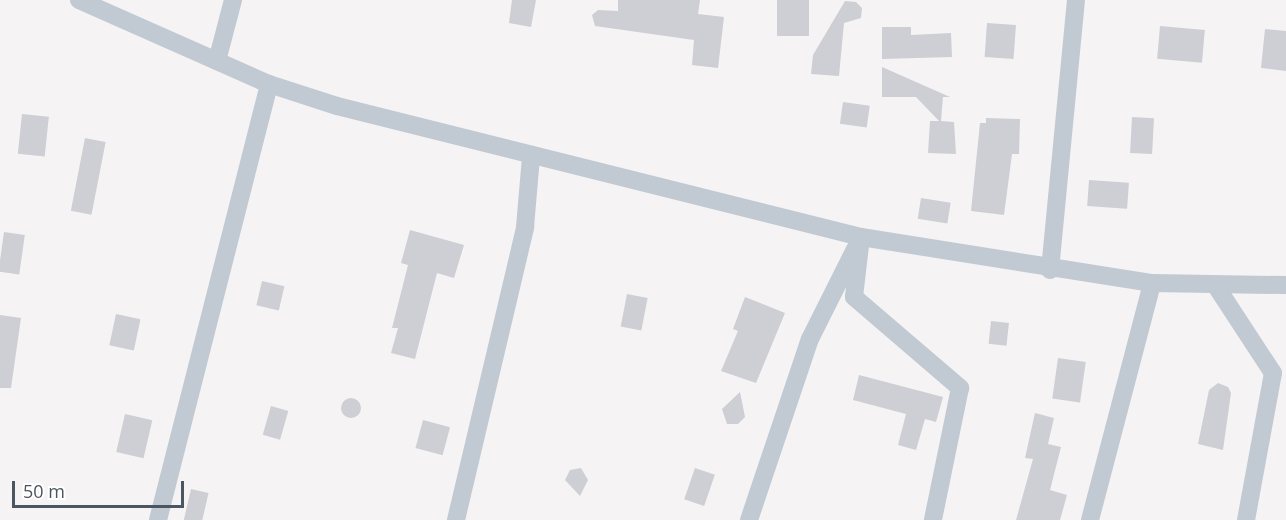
<!DOCTYPE html>
<html>
<head>
<meta charset="utf-8">
<style>
  body { margin:0 }
  #map { position:relative; width:1286px; height:520px; overflow:hidden; background:#f5f3f3; font-family:"Open Sans",sans-serif }
  div>[style] { position:absolute }
  .building>* { inset:0; background:#cdcfd5; transform-origin:0 0 }
  .round { border-radius:50% }
  .minor>* { height:18px; margin:-9px; padding:0 9px; transform-origin:9px; border-radius:9px; background:#c1cad2 }
  span { translate:-50% -50%; white-space:nowrap; text-align:center; line-height:1.15; -webkit-text-stroke:5px #fff; paint-order:stroke }
  .scale { position:absolute; left:12px; top:481px; width:172px; height:27px; box-sizing:border-box; border:3px solid #4a5661; border-top:0; padding-left:8px; font-size:18px; line-height:21px; white-space:nowrap; color:#4a5661; -webkit-text-stroke:4px #fff; paint-order:stroke }
</style>
</head>
<body>
<div id="map">
  <div class="building">
    <i style="clip-path:polygon(512px 0,536px 0,531px 27px,509px 23px)"></i>
    <i style="clip-path:polygon(618px 0,700px 0,698px 14px,724px 17px,718px 68px,692px 65px,694px 40px,595px 26px,592px 15px,598px 10px,618px 11px)"></i>
    <i style="left:777px;top:0;width:32px;height:36px"></i>
    <i style="clip-path:polygon(845px 1px,856px 2px,862px 8px,861px 18px,844px 23px,839px 76px,811px 74px,813px 55px)"></i>
    <i style="left:987px;top:23px;width:29px;height:34px;rotate:4deg"></i>
    <i style="left:1160px;top:26px;width:45px;height:33px;rotate:5deg"></i>
    <i style="clip-path:polygon(882px 27px,911px 27px,911px 35px,951px 33px,952px 57px,882px 59px)"></i>
    <i style="clip-path:polygon(1265px 29px,1286px 31px,1286px 71px,1261px 68px)"></i>
    <i style="clip-path:polygon(882px 67px,950px 97px,943px 97px,941px 121px,954px 122px,956px 154px,928px 153px,930px 121px,939px 121px,916px 97px,882px 97px)"></i>
    <i style="left:843px;top:102px;width:27px;height:22px;rotate:8deg"></i>
    <i style="left:22px;top:114px;width:27px;height:40px;rotate:6deg"></i>
    <i style="left:1132px;top:117px;width:22px;height:36px;rotate:3deg"></i>
    <i style="clip-path:polygon(986px 118px,1020px 119px,1019px 154px,1012px 154px,1004px 215px,971px 211px,980px 123px,986px 123px)"></i>
    <i style="left:85px;top:138px;width:21px;height:74px;rotate:11deg"></i>
    <i style="left:1089px;top:180px;width:40px;height:26px;rotate:4deg"></i>
    <i style="left:921px;top:198px;width:30px;height:21px;rotate:9deg"></i>
    <i style="clip-path:polygon(410px 230px,464px 245px,454px 278px,437px 273px,415px 359px,391px 353px,398px 328px,392px 328px,408px 265px,401px 263px)"></i>
    <i style="left:4px;top:232px;width:21px;height:40px;rotate:8deg"></i>
    <i style="left:262px;top:281px;width:23px;height:25px;rotate:13deg"></i>
    <i style="left:627px;top:294px;width:21px;height:33px;rotate:11deg"></i>
    <i style="clip-path:polygon(745px 297px,785px 313px,756px 383px,721px 371px,738px 331px,733px 329px)"></i>
    <i style="left:116px;top:314px;width:25px;height:32px;rotate:12deg"></i>
    <i style="clip-path:polygon(0 315px,21px 318px,11px 388px,0 388px)"></i>
    <i style="left:991px;top:321px;width:18px;height:23px;rotate:6deg"></i>
    <i style="left:1058px;top:358px;width:28px;height:41px;rotate:8deg"></i>
    <i style="clip-path:polygon(859px 375px,943px 397px,936px 422px,925px 419px,916px 450px,898px 445px,906px 414px,853px 400px)"></i>
    <i style="clip-path:polygon(1218px 383px,1228px 387px,1231px 393px,1223px 450px,1198px 444px,1209px 390px)"></i>
    <i style="clip-path:polygon(740px 392px,745px 417px,738px 424px,727px 424px,722px 409px)"></i>
    <i class="round" style="left:341px;top:398px;width:20px;height:20px"></i>
    <i style="left:271px;top:406px;width:18px;height:30px;rotate:16deg"></i>
    <i style="clip-path:polygon(1035px 413px,1054px 418px,1048px 444px,1061px 447px,1050px 490px,1067px 495px,1060px 520px,1016px 520px,1033px 459px,1025px 458px)"></i>
    <i style="left:125px;top:414px;width:28px;height:39px;rotate:13deg"></i>
    <i style="left:423px;top:420px;width:28px;height:29px;rotate:15deg"></i>
    <i style="clip-path:polygon(581px 468px,588px 480px,580px 496px,565px 480px,570px 470px)"></i>
    <i style="left:695px;top:468px;width:21px;height:33px;rotate:19deg"></i>
    <i style="left:191px;top:489px;width:18px;height:32px;rotate:13deg"></i>
  </div>
  <div class="minor">
    <i style="left:79px;top:0;width:208px;rotate:23.9deg"></i>
    <i style="left:269px;top:84px;width:71px;rotate:17.9deg"></i>
    <i style="left:337px;top:106px;width:540px;rotate:14.04deg"></i>
    <i style="left:861px;top:237px;width:295px;rotate:9deg"></i>
    <i style="left:1152px;top:283px;width:134px;rotate:0.9deg"></i>
    <i style="left:217px;top:61px;width:63px;rotate:-75.3deg"></i>
    <i style="left:861px;top:237px;width:60px;rotate:96.7deg"></i>
    <i style="left:854px;top:297px;width:140px;rotate:40.6deg"></i>
    <i style="left:960px;top:388px;width:135px;rotate:101.6deg"></i>
    <i style="left:1050px;top:270px;width:271px;rotate:-84.5deg"></i>
    <i style="left:1216px;top:286px;width:104px;rotate:56.8deg"></i>
    <i style="left:1273px;top:373px;width:149px;rotate:100.4deg"></i>
    <i style="left:158px;top:520px;width:450px;rotate:-75.7deg"></i>
    <i style="left:456px;top:520px;width:301px;rotate:-76.7deg"></i>
    <i style="left:525px;top:227px;width:70px;rotate:-85.1deg"></i>
    <i style="left:749px;top:520px;width:191px;rotate:-71.4deg"></i>
    <i style="left:810px;top:339px;width:101px;rotate:-63.4deg"></i>
    <i style="left:1090px;top:520px;width:245px;rotate:-75.3deg"></i>
  </div>
  <div class="scale">50 m</div>
</div>
</body>
</html>
